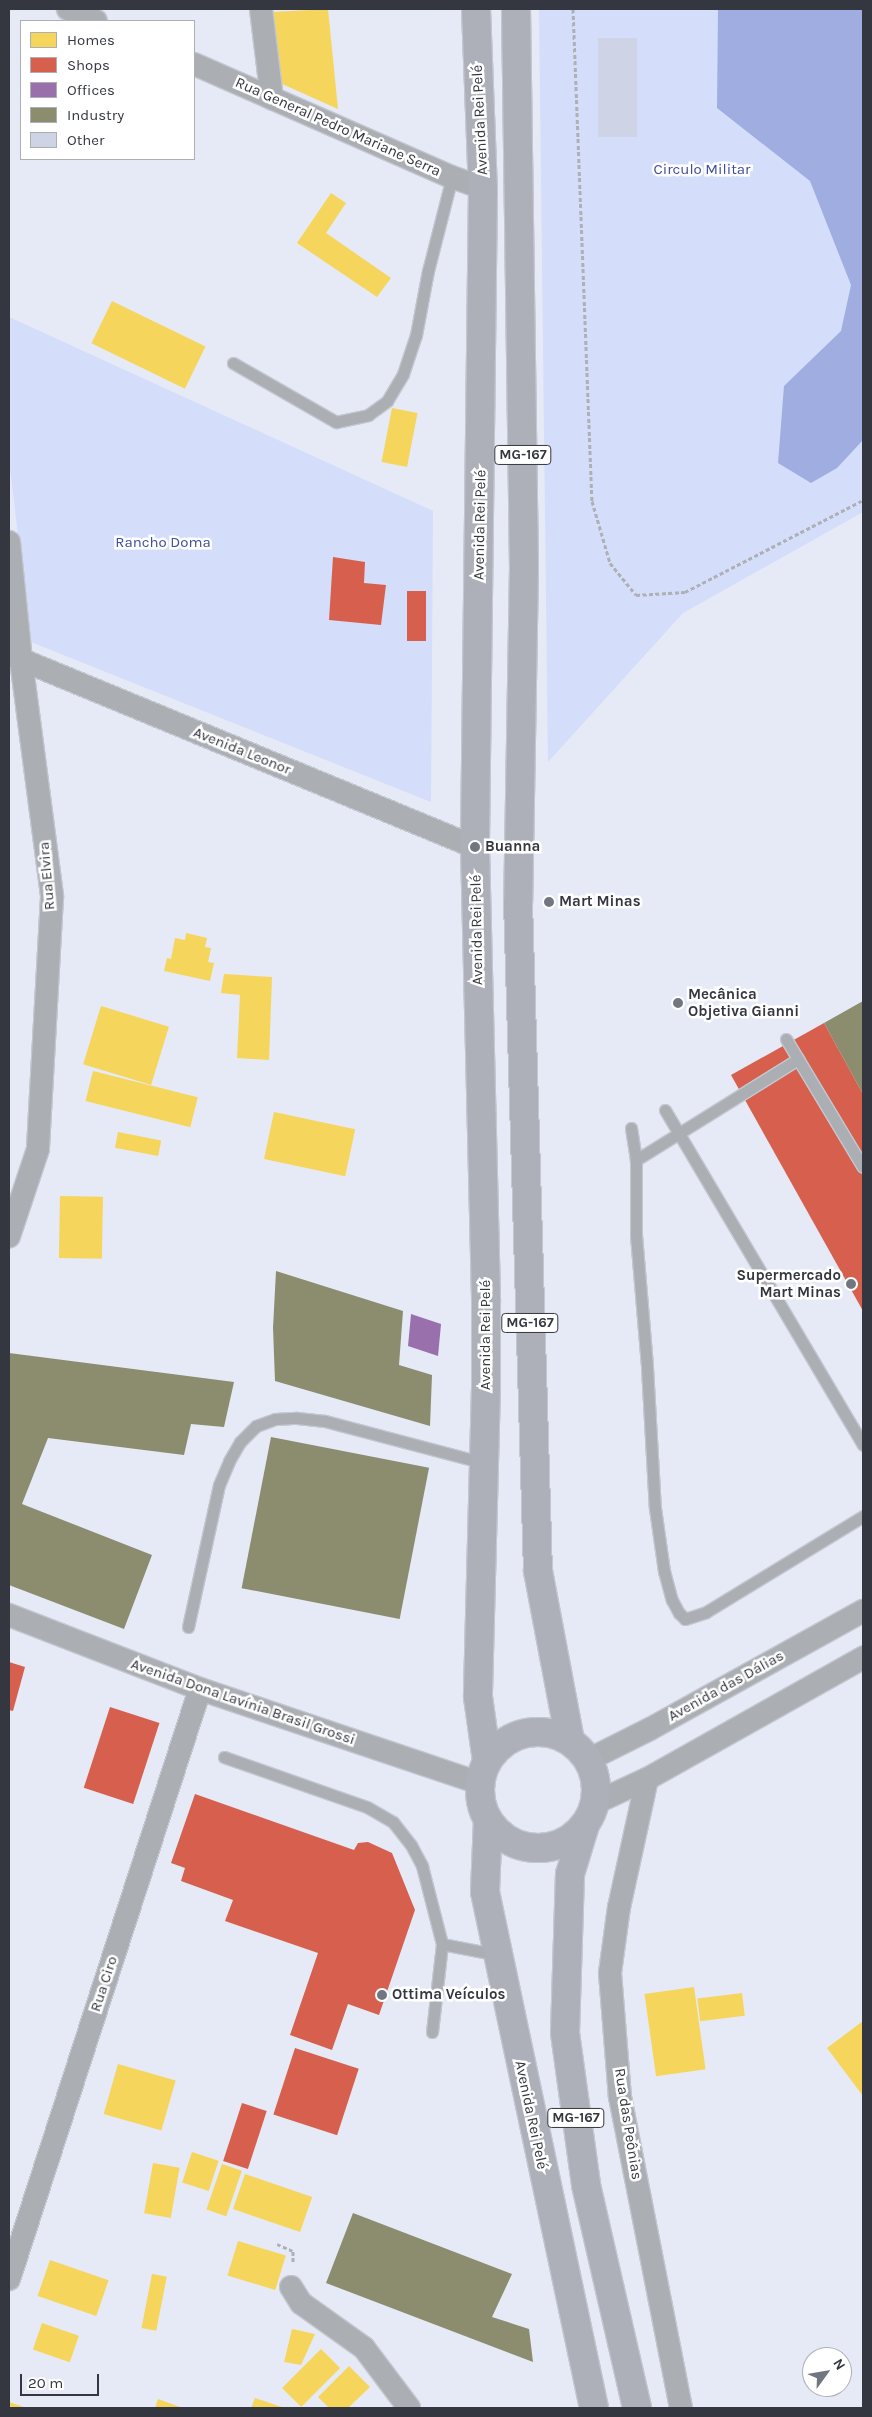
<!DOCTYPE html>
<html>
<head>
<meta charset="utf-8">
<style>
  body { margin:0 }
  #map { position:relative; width:872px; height:2417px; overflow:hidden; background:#e5eaf6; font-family:Karla,sans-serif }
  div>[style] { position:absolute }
  .green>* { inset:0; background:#d4ddf9 }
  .water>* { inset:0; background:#a0ade0 }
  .homes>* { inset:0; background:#f6d55c; transform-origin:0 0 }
  .shops>* { inset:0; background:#d6604d; transform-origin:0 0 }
  .offices>* { inset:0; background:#9970ab }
  .industry>* { inset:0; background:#8c8c6e; transform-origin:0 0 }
  .building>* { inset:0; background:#ced3e6; transform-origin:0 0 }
  .path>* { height:3px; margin-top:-1.5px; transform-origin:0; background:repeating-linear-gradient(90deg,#aeb0b6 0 4px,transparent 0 6.5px) }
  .roads { filter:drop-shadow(1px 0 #c3c7d0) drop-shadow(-1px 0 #c3c7d0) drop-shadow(0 1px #c3c7d0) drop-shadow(0 -1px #c3c7d0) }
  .service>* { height:11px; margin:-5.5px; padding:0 5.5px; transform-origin:5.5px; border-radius:5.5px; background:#abaeb3 }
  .minor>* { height:22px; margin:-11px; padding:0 11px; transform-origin:11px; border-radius:11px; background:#abaeb3 }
  .primary>* { height:28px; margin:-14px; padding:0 14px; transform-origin:14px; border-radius:14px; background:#aeb0b9 }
  .primary>.ring { margin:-14px; padding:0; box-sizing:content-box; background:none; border:28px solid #aeb0b9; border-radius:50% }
  .dots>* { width:14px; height:14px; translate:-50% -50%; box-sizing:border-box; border:2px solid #fff; border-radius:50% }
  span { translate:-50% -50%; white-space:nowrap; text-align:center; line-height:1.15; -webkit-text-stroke:5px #fff; paint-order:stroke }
  .shield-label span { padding:1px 4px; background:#fff; border:1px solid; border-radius:4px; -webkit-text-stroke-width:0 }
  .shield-label { font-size:14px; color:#343740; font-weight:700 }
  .street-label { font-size:15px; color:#343740 }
  .park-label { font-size:15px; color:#3d4c9c }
  .poi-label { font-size:15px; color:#343740; font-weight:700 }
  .left { translate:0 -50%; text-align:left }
  .right { translate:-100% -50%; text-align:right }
  .frame { position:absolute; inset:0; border:10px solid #343740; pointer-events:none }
  .legend { position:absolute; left:20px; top:20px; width:175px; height:140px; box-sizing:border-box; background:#fff; border:1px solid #aeafb3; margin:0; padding:6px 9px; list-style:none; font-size:15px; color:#343740 }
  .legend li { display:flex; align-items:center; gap:10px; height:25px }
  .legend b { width:25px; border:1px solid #aeafb3 }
  .north { position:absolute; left:802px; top:2347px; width:50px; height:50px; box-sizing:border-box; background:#fff; border:1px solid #aeafb3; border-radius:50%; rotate:58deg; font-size:14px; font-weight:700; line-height:20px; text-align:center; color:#343740 }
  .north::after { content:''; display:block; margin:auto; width:18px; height:22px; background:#727680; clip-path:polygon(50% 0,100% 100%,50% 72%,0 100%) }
  .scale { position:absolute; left:20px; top:2374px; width:79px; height:22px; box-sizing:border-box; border:2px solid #343740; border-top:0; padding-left:6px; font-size:15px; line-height:18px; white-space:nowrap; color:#343740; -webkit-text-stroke:4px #fff; paint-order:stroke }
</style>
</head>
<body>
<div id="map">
  <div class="green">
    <i style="clip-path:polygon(539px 9px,863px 9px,863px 512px,683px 613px,548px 762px)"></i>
    <i style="clip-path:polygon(9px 317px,433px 511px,431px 802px,31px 642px,9px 460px)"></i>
  </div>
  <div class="water">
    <i style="clip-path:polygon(718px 9px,863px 9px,863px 440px,837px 468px,811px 483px,778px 463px,784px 386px,841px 331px,851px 285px,810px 181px,717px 108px)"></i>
  </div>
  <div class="homes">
    <i style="clip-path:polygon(328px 9px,338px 109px,280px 83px,272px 12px)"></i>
    <i style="clip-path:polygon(331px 193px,346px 203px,326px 233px,391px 278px,377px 297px,297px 243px)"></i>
    <i style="left:112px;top:301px;width:104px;height:47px;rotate:26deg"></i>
    <i style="left:392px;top:408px;width:26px;height:55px;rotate:11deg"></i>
    <i style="clip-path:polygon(186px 933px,207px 938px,205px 947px,211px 948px,208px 962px,214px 963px,210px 981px,164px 971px,167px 958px,171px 959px,175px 938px,185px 940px)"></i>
    <i style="clip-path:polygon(224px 974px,272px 977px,269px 1060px,237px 1058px,240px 995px,221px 993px)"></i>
    <i style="left:101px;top:1006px;width:71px;height:61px;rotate:17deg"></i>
    <i style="left:93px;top:1071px;width:108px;height:31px;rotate:14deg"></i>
    <i style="left:274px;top:1112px;width:83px;height:48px;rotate:12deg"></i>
    <i style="left:118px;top:1132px;width:44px;height:16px;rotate:11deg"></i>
    <i style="left:60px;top:1196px;width:43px;height:62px;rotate:1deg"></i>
    <i style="left:694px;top:1987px;width:83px;height:50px;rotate:82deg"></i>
    <i style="left:742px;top:1993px;width:23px;height:45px;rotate:83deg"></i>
    <i style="clip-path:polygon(863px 2021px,863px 2096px,827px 2048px)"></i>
    <i style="left:118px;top:2064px;width:60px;height:52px;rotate:16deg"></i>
    <i style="left:192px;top:2152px;width:28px;height:32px;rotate:18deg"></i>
    <i style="left:153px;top:2163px;width:27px;height:51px;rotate:10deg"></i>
    <i style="left:222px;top:2164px;width:21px;height:48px;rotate:19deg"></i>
    <i style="left:245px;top:2174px;width:71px;height:37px;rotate:19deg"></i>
    <i style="left:238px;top:2241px;width:50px;height:36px;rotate:17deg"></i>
    <i style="left:50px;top:2260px;width:62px;height:38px;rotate:19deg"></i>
    <i style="left:152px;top:2274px;width:15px;height:55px;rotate:11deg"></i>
    <i style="left:42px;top:2323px;width:39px;height:28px;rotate:19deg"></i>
    <i style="clip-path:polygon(292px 2329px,315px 2334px,301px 2365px,284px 2362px)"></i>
    <i style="left:321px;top:2349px;width:27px;height:55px;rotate:45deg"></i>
    <i style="clip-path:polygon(349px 2366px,370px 2387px,348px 2408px,329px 2408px,318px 2397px)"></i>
    <i style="clip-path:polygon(255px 2398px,285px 2408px,251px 2408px)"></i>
    <i style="clip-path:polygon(158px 2399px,183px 2408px,155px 2408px)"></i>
    <i style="clip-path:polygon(9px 2402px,27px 2408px,9px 2408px)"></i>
  </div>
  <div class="shops">
    <i style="clip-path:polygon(333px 557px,365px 562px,364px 583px,386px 585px,381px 625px,329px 620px)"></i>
    <i style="left:407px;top:591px;width:19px;height:50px"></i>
    <i style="clip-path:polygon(824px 1023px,863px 1094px,863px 1311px,731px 1075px)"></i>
    <i style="clip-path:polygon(9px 1662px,25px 1667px,13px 1711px,9px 1710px)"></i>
    <i style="left:110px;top:1707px;width:52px;height:85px;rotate:18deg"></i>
    <i style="clip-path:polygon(195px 1794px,354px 1850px,358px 1843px,368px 1842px,392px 1853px,415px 1910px,379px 2015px,348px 2004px,332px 2050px,290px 2035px,318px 1953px,225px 1921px,233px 1900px,181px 1881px,185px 1868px,171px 1863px)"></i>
    <i style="left:295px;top:2048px;width:67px;height:70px;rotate:18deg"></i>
    <i style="left:242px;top:2103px;width:26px;height:61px;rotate:18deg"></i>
  </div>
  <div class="offices">
    <i style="clip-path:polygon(411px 1314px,441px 1324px,438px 1356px,408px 1346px)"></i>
  </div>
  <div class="industry">
    <i style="clip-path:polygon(863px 1001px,863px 1094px,824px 1023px)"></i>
    <i style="clip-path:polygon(276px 1271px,403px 1311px,399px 1365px,432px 1375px,430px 1426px,275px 1381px,273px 1328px)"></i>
    <i style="clip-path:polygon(9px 1353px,234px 1382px,224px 1427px,191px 1424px,184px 1455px,48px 1438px,22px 1504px,152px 1555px,124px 1629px,9px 1585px)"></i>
    <i style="left:271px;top:1437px;width:161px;height:154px;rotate:11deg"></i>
    <i style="clip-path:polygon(353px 2213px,512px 2274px,492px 2317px,529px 2329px,533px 2362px,326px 2283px)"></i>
  </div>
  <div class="building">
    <i style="left:598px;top:38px;width:39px;height:99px"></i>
  </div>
  <div class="path">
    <i style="left:573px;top:9px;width:492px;rotate:87.8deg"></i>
    <i style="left:592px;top:501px;width:65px;rotate:73.8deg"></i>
    <i style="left:610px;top:563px;width:41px;rotate:50.9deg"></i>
    <i style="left:636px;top:595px;width:49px;rotate:-3.5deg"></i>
    <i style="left:685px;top:592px;width:200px;rotate:-27.3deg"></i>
    <i style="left:277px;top:2244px;width:17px;rotate:24deg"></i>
    <i style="left:293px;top:2251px;width:11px;rotate:90deg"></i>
  </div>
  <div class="roads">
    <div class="service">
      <i style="left:233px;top:363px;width:119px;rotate:29.8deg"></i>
      <i style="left:336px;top:422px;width:33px;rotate:-12deg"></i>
      <i style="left:368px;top:415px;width:24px;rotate:-36deg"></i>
      <i style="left:387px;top:401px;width:31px;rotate:-59deg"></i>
      <i style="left:403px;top:374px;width:41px;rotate:-71.6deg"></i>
      <i style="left:416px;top:335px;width:65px;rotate:-79.4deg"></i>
      <i style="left:428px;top:271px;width:97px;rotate:-75.7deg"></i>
      <i style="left:786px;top:1039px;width:149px;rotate:59deg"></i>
      <i style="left:665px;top:1110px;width:389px;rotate:59.4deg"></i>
      <i style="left:631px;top:1128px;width:32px;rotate:81deg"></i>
      <i style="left:636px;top:1160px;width:75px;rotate:90deg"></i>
      <i style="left:636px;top:1235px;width:132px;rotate:85.2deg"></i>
      <i style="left:647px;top:1367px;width:141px;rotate:86.8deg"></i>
      <i style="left:655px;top:1508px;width:64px;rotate:81.9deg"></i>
      <i style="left:664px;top:1571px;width:30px;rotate:75deg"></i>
      <i style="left:672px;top:1600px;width:15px;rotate:62deg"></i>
      <i style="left:679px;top:1613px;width:8px;rotate:45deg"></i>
      <i style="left:685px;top:1619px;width:22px;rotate:-18deg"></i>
      <i style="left:706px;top:1612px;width:184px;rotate:-31.4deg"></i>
      <i style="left:636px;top:1160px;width:191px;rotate:-31.9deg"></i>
      <i style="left:188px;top:1627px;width:145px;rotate:-77.7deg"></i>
      <i style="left:219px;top:1485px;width:26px;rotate:-67deg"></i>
      <i style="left:229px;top:1461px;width:22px;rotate:-60deg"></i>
      <i style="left:240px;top:1442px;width:23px;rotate:-45deg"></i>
      <i style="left:256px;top:1426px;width:20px;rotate:-20deg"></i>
      <i style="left:275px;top:1419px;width:22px;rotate:-3deg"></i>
      <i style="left:297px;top:1418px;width:28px;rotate:6deg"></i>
      <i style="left:325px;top:1421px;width:164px;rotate:14.8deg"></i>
      <i style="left:224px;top:1757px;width:151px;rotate:19.3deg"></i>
      <i style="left:367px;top:1807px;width:30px;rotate:30deg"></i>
      <i style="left:393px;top:1822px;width:29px;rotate:52deg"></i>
      <i style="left:411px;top:1845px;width:24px;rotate:62deg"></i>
      <i style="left:422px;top:1866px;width:81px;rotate:75.6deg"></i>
      <i style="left:432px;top:2032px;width:89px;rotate:-83.5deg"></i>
      <i style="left:442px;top:1944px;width:57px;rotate:11.1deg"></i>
    </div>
    <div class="minor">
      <i style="left:68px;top:9px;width:30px;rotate:23deg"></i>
      <i style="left:261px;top:9px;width:90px;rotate:83deg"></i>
      <i style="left:194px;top:64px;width:282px;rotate:23.7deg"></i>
      <i style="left:452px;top:177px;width:33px;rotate:20deg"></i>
      <i style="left:9px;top:542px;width:119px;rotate:84.2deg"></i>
      <i style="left:21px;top:660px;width:239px;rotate:82.5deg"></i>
      <i style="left:52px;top:897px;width:252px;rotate:93.2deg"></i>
      <i style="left:38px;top:1149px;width:92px;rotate:108.4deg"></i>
      <i style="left:10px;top:655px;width:503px;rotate:22.44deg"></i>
      <i style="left:9px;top:1615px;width:205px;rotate:21.2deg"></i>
      <i style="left:200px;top:1689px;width:295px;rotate:18.6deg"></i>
      <i style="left:588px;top:1760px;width:69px;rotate:-26.6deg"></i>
      <i style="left:650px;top:1729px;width:244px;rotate:-29deg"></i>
      <i style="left:647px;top:1779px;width:131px;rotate:102.3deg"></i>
      <i style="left:619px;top:1907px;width:67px;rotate:97.8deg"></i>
      <i style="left:610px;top:1973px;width:124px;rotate:85.4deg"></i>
      <i style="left:620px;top:2097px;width:317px;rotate:78.9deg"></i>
      <i style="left:595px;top:1803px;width:57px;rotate:-24.8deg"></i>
      <i style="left:647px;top:1779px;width:248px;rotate:-29.3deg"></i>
      <i style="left:9px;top:2279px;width:620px;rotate:-72.06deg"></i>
      <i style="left:291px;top:2287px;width:19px;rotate:58deg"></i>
      <i style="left:301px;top:2303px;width:77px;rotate:35.5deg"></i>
      <i style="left:364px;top:2348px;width:75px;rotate:53.1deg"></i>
    </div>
    <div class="primary">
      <i style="left:476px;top:9px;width:179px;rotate:87.8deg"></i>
      <i style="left:483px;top:188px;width:659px;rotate:90.7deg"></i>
      <i style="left:475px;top:847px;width:455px;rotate:88.6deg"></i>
      <i style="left:486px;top:1302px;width:85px;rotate:90deg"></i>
      <i style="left:486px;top:1387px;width:310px;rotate:91.5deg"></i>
      <i style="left:478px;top:1697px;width:65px;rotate:82deg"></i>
      <i style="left:516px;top:9px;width:559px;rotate:89.18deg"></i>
      <i style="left:524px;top:568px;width:334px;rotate:91deg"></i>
      <i style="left:518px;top:902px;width:669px;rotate:88.29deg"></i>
      <i style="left:538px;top:1571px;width:172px;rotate:79.3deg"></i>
      <i class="ring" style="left:480px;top:1732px;width:88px;height:88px"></i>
      <i style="left:488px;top:1820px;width:72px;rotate:92.4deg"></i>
      <i style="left:485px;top:1892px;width:527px;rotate:78.07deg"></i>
      <i style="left:585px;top:1825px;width:51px;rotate:107deg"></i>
      <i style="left:570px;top:1874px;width:159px;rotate:91.8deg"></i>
      <i style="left:565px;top:2033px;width:153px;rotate:82.1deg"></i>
      <i style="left:586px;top:2185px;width:229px;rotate:77.1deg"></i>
    </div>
  </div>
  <div class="dots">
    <i style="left:475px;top:847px;background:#727680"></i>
    <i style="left:549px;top:902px;background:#727680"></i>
    <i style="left:678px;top:1003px;background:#727680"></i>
    <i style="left:851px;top:1284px;background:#727680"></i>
    <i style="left:382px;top:1995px;background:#727680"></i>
  </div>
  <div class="shield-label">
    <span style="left:523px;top:455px">MG-167</span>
    <span style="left:530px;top:1323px">MG-167</span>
    <span style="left:576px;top:2118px">MG-167</span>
  </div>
  <div class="street-label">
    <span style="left:480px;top:120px;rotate:-93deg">Avenida Rei Pelé</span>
    <span style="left:338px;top:127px;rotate:24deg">Rua General Pedro Mariane Serra</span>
    <span style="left:480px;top:525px;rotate:-89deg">Avenida Rei Pelé</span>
    <span style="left:242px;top:751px;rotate:22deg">Avenida Leonor</span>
    <span style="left:47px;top:876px;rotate:-95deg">Rua Elvira</span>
    <span style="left:477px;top:930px;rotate:-91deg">Avenida Rei Pelé</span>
    <span style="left:486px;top:1335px;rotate:-90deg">Avenida Rei Pelé</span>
    <span style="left:726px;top:1686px;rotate:-29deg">Avenida das Dálias</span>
    <span style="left:243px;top:1702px;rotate:19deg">Avenida Dona Lavínia Brasil Grossi</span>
    <span style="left:104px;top:1984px;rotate:-72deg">Rua Ciro</span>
    <span style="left:531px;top:2115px;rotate:78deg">Avenida Rei Pelé</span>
    <span style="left:628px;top:2124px;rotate:81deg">Rua das Peônias</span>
  </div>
  <div class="park-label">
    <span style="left:702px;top:170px">Circulo Militar</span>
    <span style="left:163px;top:543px">Rancho Doma</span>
  </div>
  <div class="poi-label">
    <span class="left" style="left:485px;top:847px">Buanna</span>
    <span class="left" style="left:559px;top:902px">Mart Minas</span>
    <span class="left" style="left:688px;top:1003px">Mecânica<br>Objetiva Gianni</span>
    <span class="right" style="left:841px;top:1284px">Supermercado<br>Mart Minas</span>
    <span class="left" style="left:392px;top:1995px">Ottima Veículos</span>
  </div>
  <div class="frame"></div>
  <ul class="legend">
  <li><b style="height:14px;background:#f6d55c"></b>Homes</li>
  <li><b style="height:14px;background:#d6604d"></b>Shops</li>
  <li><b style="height:14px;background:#9970ab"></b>Offices</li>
  <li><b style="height:14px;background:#8c8c6e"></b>Industry</li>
  <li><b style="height:14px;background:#ced3e6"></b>Other</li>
  </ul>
  <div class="north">N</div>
  <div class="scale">20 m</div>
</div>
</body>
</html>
